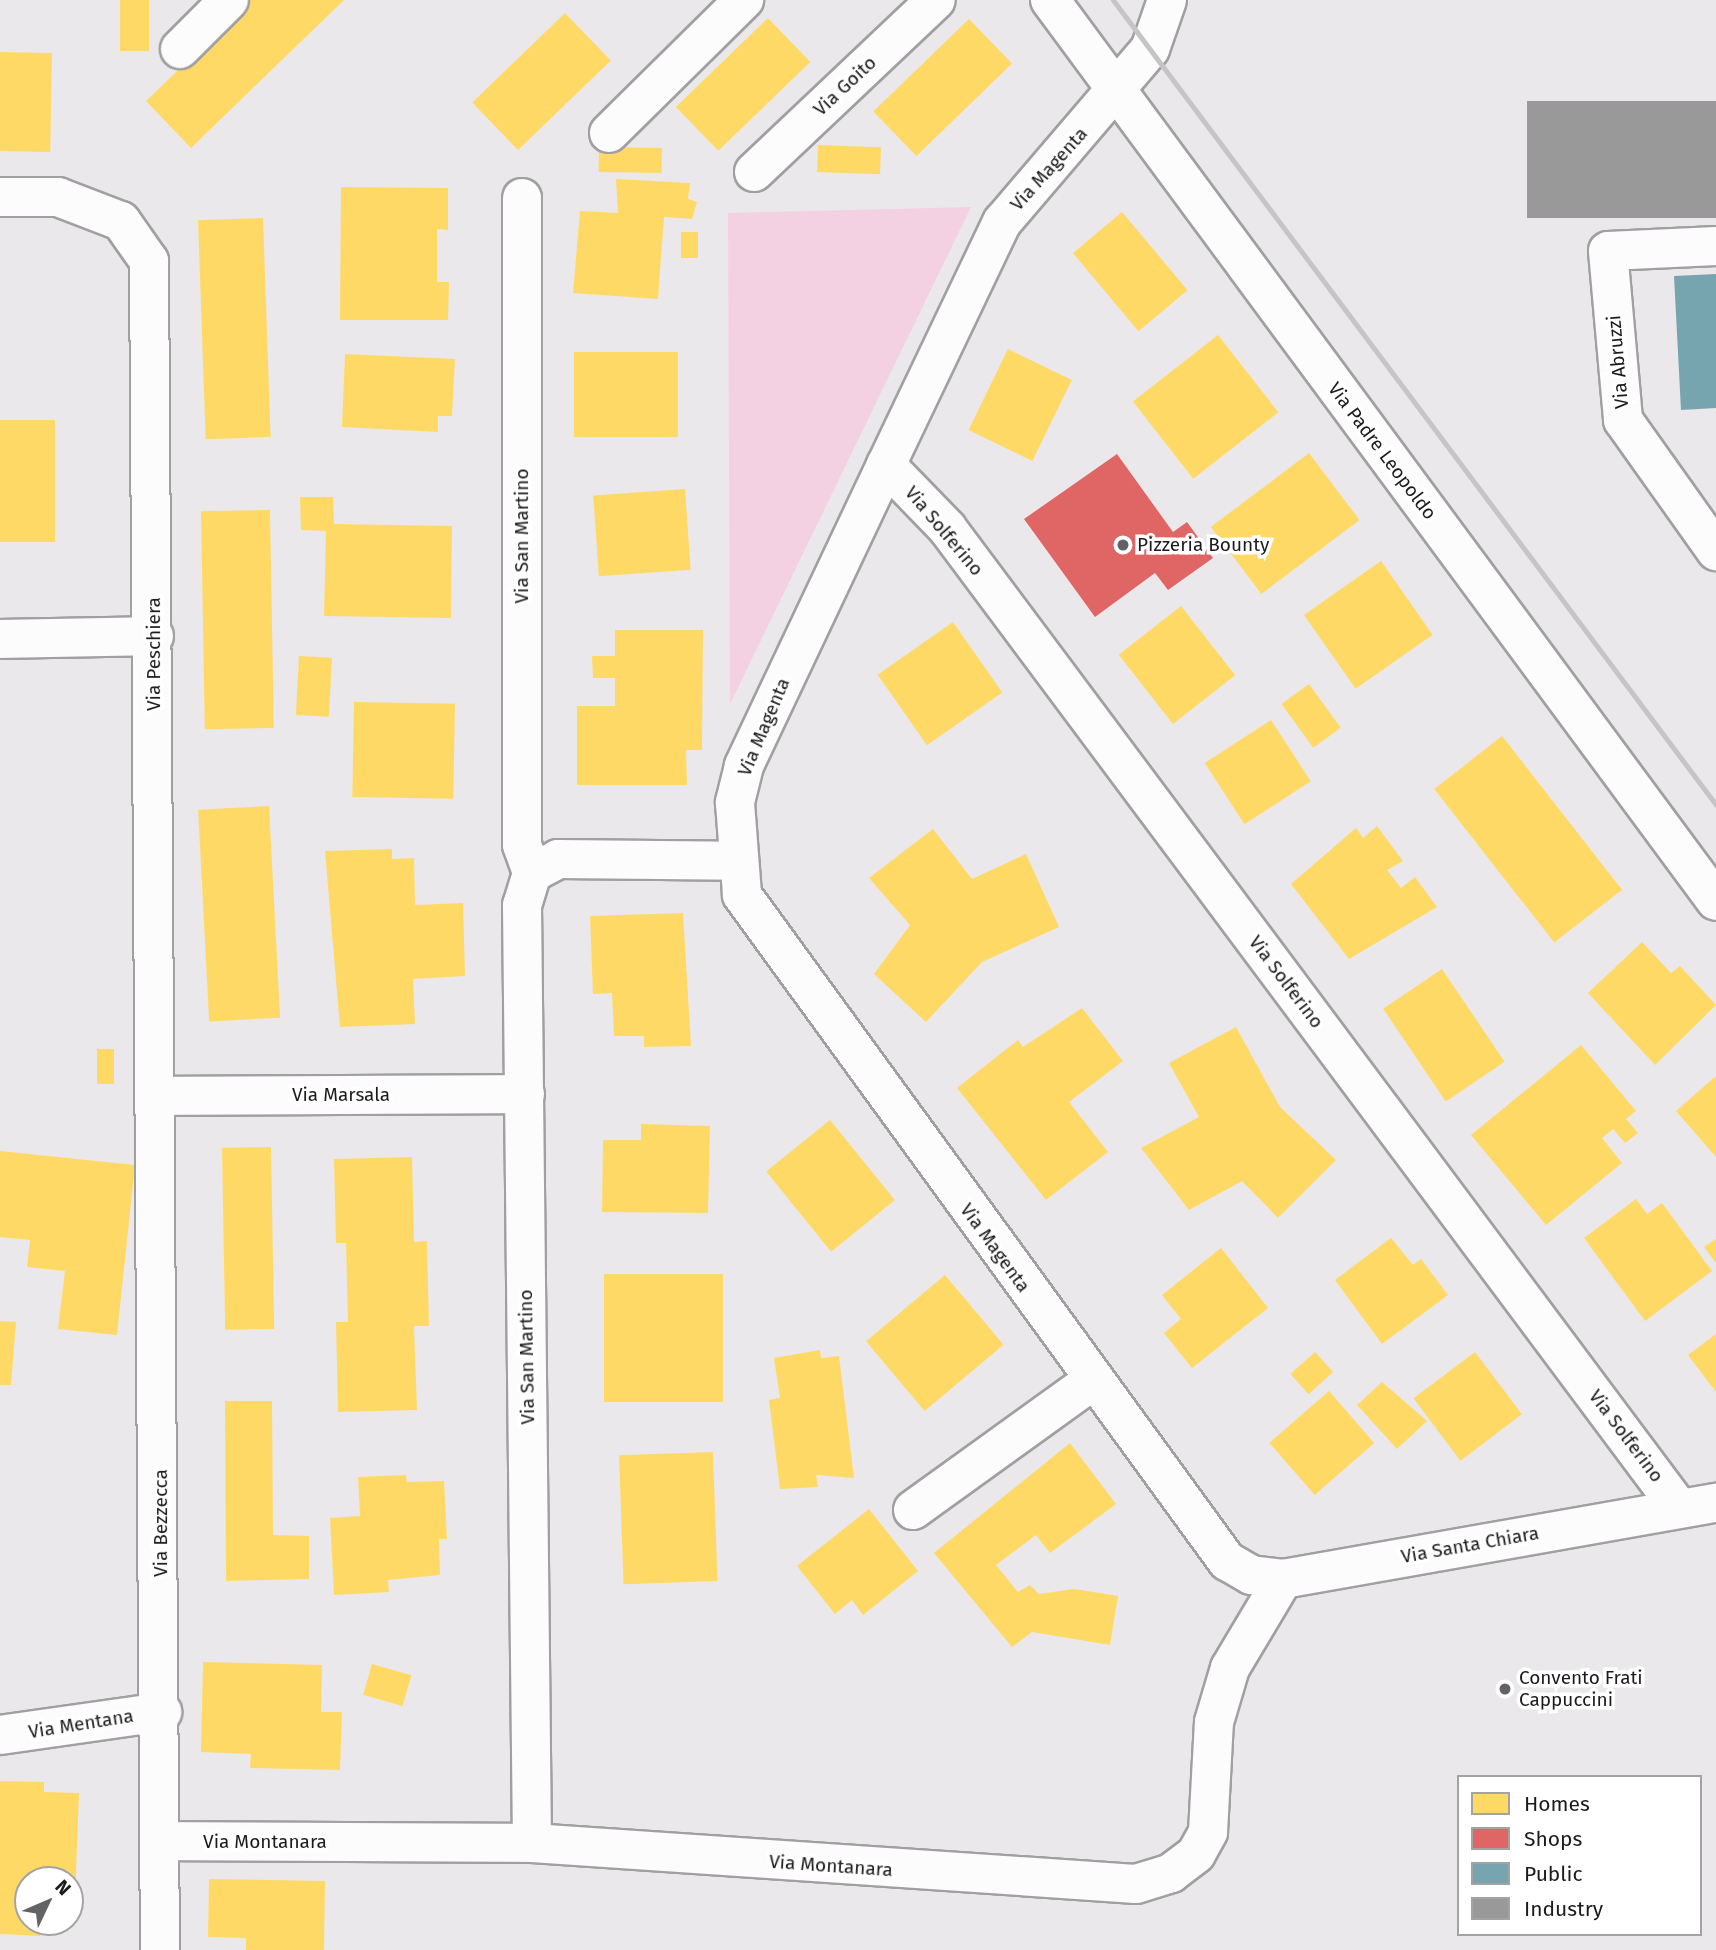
<!DOCTYPE html>
<html>
<head>
<meta charset="utf-8">
<style>
  body { margin:0 }
  #map { position:relative; width:1716px; height:1950px; overflow:hidden; background:#eae8eb; font-family:"Fira Sans",sans-serif }
  div>[style] { position:absolute }
  .green>* { inset:0; background:#f3d1e2 }
  .homes>* { inset:0; background:#ffd966; transform-origin:0 0 }
  .shops>* { inset:0; background:#e06666 }
  .public>* { inset:0; background:#76a5af }
  .industry>* { inset:0; background:#999; transform-origin:0 0 }
  .roads { filter:drop-shadow(2px 0 #a19fa2) drop-shadow(-2px 0 #a19fa2) drop-shadow(0 2px #a19fa2) drop-shadow(0 -2px #a19fa2) }
  .minor>* { height:38px; margin:-19px; padding:0 19px; transform-origin:19px; border-radius:19px; background:#fcfcfc }
  .rail>* { height:5px; margin:-2.5px; padding:0 2.5px; transform-origin:2.5px; border-radius:2.5px; background:#c5c5c6 }
  .dots>* { width:19px; height:19px; translate:-50% -50%; box-sizing:border-box; border:4px solid #fff; border-radius:50% }
  span { translate:-50% -50%; white-space:nowrap; text-align:center; line-height:1.15; -webkit-text-stroke:7px #fff; paint-order:stroke }
  .street-label { font-size:19px; color:#1b1a1c }
  .poi-label { font-size:19px; color:#1b1a1c }
  .left { translate:0 -50%; text-align:left }
  .legend { position:absolute; left:1457px; top:1775px; width:245px; height:161px; box-sizing:border-box; background:#fff; border:2px solid #a4a3a4; margin:0; padding:9px 12px; list-style:none; font-size:21px; color:#1b1a1c }
  .legend li { display:flex; align-items:center; gap:14px; height:35px }
  .legend b { width:35px; border:2px solid #a4a3a4 }
  .north { position:absolute; left:14px; top:1866px; width:70px; height:70px; box-sizing:border-box; background:#fff; border:2px solid #a4a3a4; border-radius:50%; rotate:46deg; font-size:19px; font-weight:700; line-height:28px; text-align:center; color:#1b1a1c }
  .north::after { content:''; display:block; margin:auto; width:24px; height:32px; background:#636264; clip-path:polygon(50% 0,100% 100%,50% 72%,0 100%) }
</style>
</head>
<body>
<div id="map">
  <div class="green">
    <i style="clip-path:polygon(971px 207px,730px 704px,728px 213px)"></i>
  </div>
  <div class="homes">
    <i style="left:120px;top:0;width:29px;height:51px"></i>
    <i style="clip-path:polygon(251px 0,344px 0,191px 148px,146px 101px)"></i>
    <i style="left:565px;top:13px;width:66px;height:129px;rotate:46deg"></i>
    <i style="left:768px;top:18px;width:61px;height:128px;rotate:46deg"></i>
    <i style="left:969px;top:19px;width:62px;height:133px;rotate:46deg"></i>
    <i style="left:0;top:52px;width:52px;height:99px;rotate:1deg"></i>
    <i style="left:818px;top:145px;width:63px;height:27px;rotate:2deg"></i>
    <i style="left:599px;top:147px;width:63px;height:25px;rotate:1deg"></i>
    <i style="clip-path:polygon(616px 179px,690px 183px,688px 199px,697px 202px,692px 219px,664px 217px,658px 299px,573px 293px,580px 211px,618px 213px)"></i>
    <i style="clip-path:polygon(341px 187px,448px 188px,448px 230px,437px 229px,437px 282px,449px 282px,448px 320px,340px 320px)"></i>
    <i style="left:1122px;top:212px;width:102px;height:64px;rotate:50deg"></i>
    <i style="left:263px;top:218px;width:219px;height:65px;rotate:88deg"></i>
    <i style="left:681px;top:232px;width:17px;height:26px"></i>
    <i style="left:1218px;top:335px;width:98px;height:108px;rotate:52deg"></i>
    <i style="left:1008px;top:349px;width:71px;height:90px;rotate:26deg"></i>
    <i style="left:574px;top:352px;width:104px;height:85px"></i>
    <i style="clip-path:polygon(345px 354px,455px 359px,452px 416px,438px 416px,438px 432px,342px 427px)"></i>
    <i style="left:0;top:420px;width:55px;height:122px"></i>
    <i style="left:1309px;top:453px;width:84px;height:123px;rotate:53deg"></i>
    <i style="left:685px;top:489px;width:81px;height:92px;rotate:86deg"></i>
    <i style="clip-path:polygon(300px 497px,333px 497px,334px 524px,452px 526px,451px 618px,324px 616px,326px 531px,301px 530px)"></i>
    <i style="left:270px;top:510px;width:218px;height:69px;rotate:89deg"></i>
    <i style="left:1381px;top:561px;width:90px;height:94px;rotate:55deg"></i>
    <i style="left:1181px;top:606px;width:88px;height:79px;rotate:52deg"></i>
    <i style="left:953px;top:622px;width:86px;height:92px;rotate:55deg"></i>
    <i style="clip-path:polygon(615px 630px,703px 630px,702px 750px,686px 750px,687px 785px,577px 785px,577px 706px,615px 706px,615px 678px,593px 678px,592px 656px,615px 656px)"></i>
    <i style="left:299px;top:656px;width:33px;height:59px;rotate:3deg"></i>
    <i style="left:1309px;top:684px;width:54px;height:34px;rotate:54deg"></i>
    <i style="left:354px;top:702px;width:101px;height:95px;rotate:1deg"></i>
    <i style="left:1271px;top:720px;width:73px;height:79px;rotate:57deg"></i>
    <i style="left:1502px;top:736px;width:195px;height:86px;rotate:52deg"></i>
    <i style="left:269px;top:806px;width:212px;height:71px;rotate:87deg"></i>
    <i style="clip-path:polygon(1377px 826px,1403px 861px,1387px 870px,1401px 888px,1415px 877px,1437px 907px,1349px 959px,1291px 884px,1356px 828px,1363px 838px)"></i>
    <i style="clip-path:polygon(933px 829px,972px 879px,1026px 854px,1059px 927px,982px 962px,926px 1022px,874px 974px,910px 925px,869px 878px)"></i>
    <i style="clip-path:polygon(392px 849px,392px 859px,414px 858px,415px 905px,463px 903px,465px 976px,413px 979px,415px 1024px,340px 1027px,325px 851px)"></i>
    <i style="clip-path:polygon(683px 913px,691px 1046px,644px 1047px,644px 1036px,614px 1036px,612px 993px,593px 994px,590px 916px)"></i>
    <i style="clip-path:polygon(1642px 942px,1671px 973px,1680px 966px,1716px 1005px,1655px 1065px,1588px 993px)"></i>
    <i style="left:1442px;top:969px;width:112px;height:71px;rotate:56deg"></i>
    <i style="clip-path:polygon(1082px 1008px,1123px 1061px,1069px 1102px,1108px 1152px,1046px 1200px,957px 1088px,1018px 1040px,1023px 1047px)"></i>
    <i style="clip-path:polygon(1236px 1027px,1280px 1107px,1336px 1160px,1278px 1218px,1242px 1181px,1189px 1210px,1141px 1148px,1199px 1117px,1169px 1063px)"></i>
    <i style="clip-path:polygon(1581px 1045px,1636px 1111px,1626px 1119px,1638px 1133px,1625px 1143px,1613px 1129px,1602px 1138px,1622px 1163px,1546px 1225px,1471px 1135px)"></i>
    <i style="left:97px;top:1049px;width:17px;height:35px"></i>
    <i style="clip-path:polygon(1716px 1076px,1716px 1157px,1676px 1111px)"></i>
    <i style="left:830px;top:1120px;width:103px;height:82px;rotate:51deg"></i>
    <i style="clip-path:polygon(641px 1124px,710px 1126px,708px 1213px,602px 1212px,603px 1140px,641px 1140px)"></i>
    <i style="left:271px;top:1147px;width:182px;height:49px;rotate:89deg"></i>
    <i style="clip-path:polygon(0 1151px,135px 1165px,117px 1335px,58px 1329px,65px 1271px,27px 1267px,30px 1240px,0 1237px)"></i>
    <i style="clip-path:polygon(412px 1157px,414px 1242px,427px 1241px,429px 1326px,414px 1326px,417px 1410px,338px 1412px,336px 1322px,348px 1322px,346px 1243px,336px 1243px,334px 1159px)"></i>
    <i style="clip-path:polygon(1636px 1199px,1647px 1214px,1662px 1203px,1712px 1271px,1645px 1321px,1584px 1238px)"></i>
    <i style="clip-path:polygon(1391px 1238px,1413px 1265px,1421px 1259px,1448px 1295px,1382px 1344px,1335px 1280px)"></i>
    <i style="clip-path:polygon(1716px 1239px,1716px 1263px,1704px 1247px)"></i>
    <i style="clip-path:polygon(1221px 1248px,1268px 1308px,1192px 1368px,1164px 1333px,1181px 1319px,1162px 1295px)"></i>
    <i style="left:604px;top:1274px;width:119px;height:128px"></i>
    <i style="left:945px;top:1275px;width:91px;height:103px;rotate:50deg"></i>
    <i style="clip-path:polygon(0 1321px,16px 1322px,11px 1385px,0 1385px)"></i>
    <i style="clip-path:polygon(1716px 1334px,1716px 1392px,1688px 1355px)"></i>
    <i style="clip-path:polygon(820px 1350px,821px 1358px,839px 1356px,854px 1478px,816px 1475px,818px 1487px,780px 1489px,769px 1400px,780px 1398px,774px 1358px)"></i>
    <i style="left:1315px;top:1352px;width:27px;height:33px;rotate:48deg"></i>
    <i style="left:1475px;top:1352px;width:78px;height:77px;rotate:53deg"></i>
    <i style="clip-path:polygon(1382px 1382px,1427px 1421px,1397px 1449px,1357px 1405px)"></i>
    <i style="left:1329px;top:1391px;width:69px;height:79px;rotate:49deg"></i>
    <i style="clip-path:polygon(225px 1401px,272px 1401px,273px 1535px,309px 1536px,309px 1579px,226px 1581px)"></i>
    <i style="clip-path:polygon(1070px 1443px,1116px 1504px,1050px 1553px,1036px 1535px,996px 1565px,1018px 1592px,1030px 1585px,1039px 1594px,1074px 1589px,1118px 1596px,1110px 1645px,1032px 1632px,1012px 1647px,934px 1553px)"></i>
    <i style="left:713px;top:1452px;width:129px;height:94px;rotate:88deg"></i>
    <i style="clip-path:polygon(406px 1475px,407px 1482px,444px 1481px,447px 1539px,439px 1539px,440px 1575px,388px 1580px,389px 1592px,334px 1595px,330px 1518px,360px 1516px,358px 1477px)"></i>
    <i style="clip-path:polygon(869px 1509px,918px 1571px,863px 1615px,852px 1600px,835px 1614px,797px 1566px)"></i>
    <i style="clip-path:polygon(203px 1662px,322px 1665px,321px 1712px,342px 1712px,340px 1770px,250px 1768px,251px 1754px,201px 1752px)"></i>
    <i style="left:372px;top:1664px;width:41px;height:32px;rotate:16deg"></i>
    <i style="clip-path:polygon(0 1781px,44px 1782px,44px 1792px,79px 1793px,74px 1924px,70px 1880px,28px 1880px,28px 1922px,41px 1922px,40px 1936px,0 1934px)"></i>
    <i style="clip-path:polygon(209px 1879px,325px 1881px,324px 1950px,246px 1950px,246px 1938px,208px 1937px)"></i>
  </div>
  <div class="shops">
    <i style="clip-path:polygon(1117px 454px,1173px 532px,1187px 522px,1213px 558px,1168px 590px,1155px 573px,1095px 617px,1024px 519px)"></i>
  </div>
  <div class="public">
    <i style="clip-path:polygon(1716px 274px,1716px 408px,1681px 410px,1674px 276px)"></i>
  </div>
  <div class="industry">
    <i style="left:1716px;top:101px;width:117px;height:189px;rotate:90deg"></i>
  </div>
  <div class="roads">
    <div class="minor">
      <i style="left:1050px;top:0;width:1120px;rotate:53.53deg"></i>
      <i style="left:1167px;top:0;width:52px;rotate:109.1deg"></i>
      <i style="left:1150px;top:49px;width:228px;rotate:130.5deg"></i>
      <i style="left:1002px;top:222px;width:269px;rotate:115.5deg"></i>
      <i style="left:886px;top:465px;width:333px;rotate:115.3deg"></i>
      <i style="left:744px;top:766px;width:38px;rotate:104deg"></i>
      <i style="left:735px;top:803px;width:92px;rotate:85.6deg"></i>
      <i style="left:742px;top:895px;width:824px;rotate:53.94deg"></i>
      <i style="left:1227px;top:1561px;width:28px;rotate:30deg"></i>
      <i style="left:1251px;top:1575px;width:32px;rotate:7deg"></i>
      <i style="left:1283px;top:1579px;width:440px;rotate:-10deg"></i>
      <i style="left:180px;top:49px;width:69px;rotate:-45deg"></i>
      <i style="left:609px;top:133px;width:190px;rotate:-44.6deg"></i>
      <i style="left:754px;top:172px;width:250px;rotate:-43.4deg"></i>
      <i style="left:0;top:197px;width:58px"></i>
      <i style="left:58px;top:197px;width:67px;rotate:20.9deg"></i>
      <i style="left:121px;top:221px;width:49px;rotate:55deg"></i>
      <i style="left:149px;top:261px;width:1689px;rotate:89.63deg"></i>
      <i style="left:522px;top:198px;width:647px;rotate:90deg"></i>
      <i style="left:522px;top:845px;width:30px;rotate:70deg"></i>
      <i style="left:532px;top:873px;width:34px;rotate:107deg"></i>
      <i style="left:522px;top:905px;width:938px;rotate:89.39deg"></i>
      <i style="left:1716px;top:246px;width:108px;rotate:177.3deg"></i>
      <i style="left:1608px;top:251px;width:170px;rotate:84.9deg"></i>
      <i style="left:1623px;top:420px;width:161px;rotate:54.6deg"></i>
      <i style="left:886px;top:465px;width:88px;rotate:45.9deg"></i>
      <i style="left:947px;top:528px;width:1222px;rotate:53.25deg"></i>
      <i style="left:0;top:639px;width:154px;rotate:-1.1deg"></i>
      <i style="left:532px;top:873px;width:30px;rotate:-28deg"></i>
      <i style="left:558px;top:859px;width:177px;rotate:0.6deg"></i>
      <i style="left:158px;top:1096px;width:367px;rotate:-0.3deg"></i>
      <i style="left:913px;top:1510px;width:221px;rotate:-35.8deg"></i>
      <i style="left:0;top:1735px;width:164px;rotate:-8.1deg"></i>
      <i style="left:162px;top:1841px;width:370px;rotate:0.3deg"></i>
      <i style="left:532px;top:1843px;width:605px;rotate:3.88deg"></i>
      <i style="left:1136px;top:1884px;width:37px;rotate:-17deg"></i>
      <i style="left:1171px;top:1873px;width:31px;rotate:-37deg"></i>
      <i style="left:1196px;top:1854px;width:25px;rotate:-61deg"></i>
      <i style="left:1208px;top:1832px;width:110px;rotate:-86.9deg"></i>
      <i style="left:1214px;top:1722px;width:56px;rotate:-73.5deg"></i>
      <i style="left:1230px;top:1668px;width:104px;rotate:-59.2deg"></i>
    </div>
  </div>
  <div class="rail">
    <i style="left:1113px;top:0;width:1006px;rotate:53.16deg"></i>
  </div>
  <div class="dots">
    <i style="left:1123px;top:545px;background:#636264"></i>
    <i style="left:1505px;top:1689px;background:#636264"></i>
  </div>
  <div class="street-label">
    <span style="left:845px;top:86px;rotate:-43deg">Via Goito</span>
    <span style="left:1049px;top:169px;rotate:-48deg">Via Magenta</span>
    <span style="left:1618px;top:362px;rotate:-95deg">Via Abruzzi</span>
    <span style="left:1382px;top:451px;rotate:53deg">Via Padre Leopoldo</span>
    <span style="left:944px;top:531px;rotate:50deg">Via Solferino</span>
    <span style="left:522px;top:536px;rotate:-90deg">Via San Martino</span>
    <span style="left:154px;top:654px;rotate:-90deg">Via Peschiera</span>
    <span style="left:764px;top:727px;rotate:-67deg">Via Magenta</span>
    <span style="left:1286px;top:982px;rotate:53deg">Via Solferino</span>
    <span style="left:341px;top:1095px">Via Marsala</span>
    <span style="left:995px;top:1248px;rotate:54deg">Via Magenta</span>
    <span style="left:527px;top:1357px;rotate:-91deg">Via San Martino</span>
    <span style="left:1626px;top:1436px;rotate:53deg">Via Solferino</span>
    <span style="left:161px;top:1523px;rotate:-90deg">Via Bezzecca</span>
    <span style="left:1470px;top:1545px;rotate:-10deg">Via Santa Chiara</span>
    <span style="left:81px;top:1724px;rotate:-9deg">Via Mentana</span>
    <span style="left:265px;top:1842px">Via Montanara</span>
    <span style="left:831px;top:1866px;rotate:4deg">Via Montanara</span>
  </div>
  <div class="poi-label">
    <span class="left" style="left:1137px;top:545px">Pizzeria Bounty</span>
    <span class="left" style="left:1519px;top:1689px">Convento Frati<br>Cappuccini</span>
  </div>
  <ul class="legend">
  <li><b style="height:19px;background:#ffd966"></b>Homes</li>
  <li><b style="height:19px;background:#e06666"></b>Shops</li>
  <li><b style="height:19px;background:#76a5af"></b>Public</li>
  <li><b style="height:19px;background:#999"></b>Industry</li>
  </ul>
  <div class="north">N</div>
</div>
</body>
</html>
